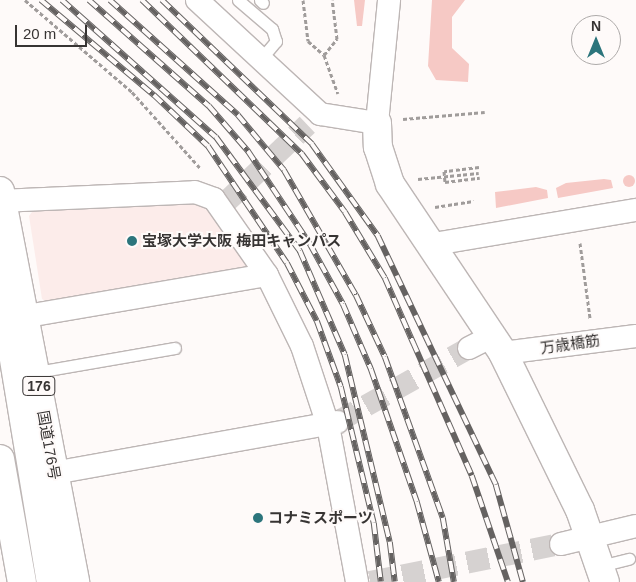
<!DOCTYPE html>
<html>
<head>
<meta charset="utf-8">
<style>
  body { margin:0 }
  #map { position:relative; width:636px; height:582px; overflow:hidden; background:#fefaf9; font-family:Arial,"Noto Sans JP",sans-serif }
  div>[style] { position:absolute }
  .built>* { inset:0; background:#fcecea }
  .green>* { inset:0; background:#f6c9c5 }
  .round { border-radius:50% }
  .minor-tunnel>* { height:22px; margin-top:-11px; transform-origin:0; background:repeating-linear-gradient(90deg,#d6d2d1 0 22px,transparent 0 33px) }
  .path>* { height:3px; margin-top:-1.5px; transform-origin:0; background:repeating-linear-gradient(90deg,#a09c9b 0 4px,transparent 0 6.5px) }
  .roads { filter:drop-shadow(1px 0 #bdb6b5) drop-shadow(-1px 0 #bdb6b5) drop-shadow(0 1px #bdb6b5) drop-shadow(0 -1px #bdb6b5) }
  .service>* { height:11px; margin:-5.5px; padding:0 5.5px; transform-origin:5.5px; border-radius:5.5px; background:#fff }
  .minor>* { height:22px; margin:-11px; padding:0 11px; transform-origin:11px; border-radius:11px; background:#fff }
  .tertiary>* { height:28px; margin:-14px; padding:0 14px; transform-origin:14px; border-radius:14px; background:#fff }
  .trunk>* { height:28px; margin:-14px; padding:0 14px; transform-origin:14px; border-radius:14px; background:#fff }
  .rail>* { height:5.5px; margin-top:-2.75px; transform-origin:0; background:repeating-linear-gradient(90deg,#fefaf9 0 11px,#656261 0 22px); box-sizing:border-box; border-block:1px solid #656261 }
  .dots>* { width:14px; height:14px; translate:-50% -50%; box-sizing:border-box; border:2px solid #fefaf9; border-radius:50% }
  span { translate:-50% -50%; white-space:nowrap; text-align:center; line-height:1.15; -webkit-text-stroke:4px #fefaf9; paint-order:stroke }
  .shield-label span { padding:1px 4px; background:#fefaf9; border:1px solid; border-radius:4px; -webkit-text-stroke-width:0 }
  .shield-label { font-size:14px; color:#373433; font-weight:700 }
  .poi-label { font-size:15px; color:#373433; font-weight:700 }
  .left { translate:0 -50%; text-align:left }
  .street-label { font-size:15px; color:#373433 }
  .north { position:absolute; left:571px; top:15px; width:50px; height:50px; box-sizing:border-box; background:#fefaf9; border:1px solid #aeabaa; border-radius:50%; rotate:0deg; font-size:14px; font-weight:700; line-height:20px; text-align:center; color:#373433 }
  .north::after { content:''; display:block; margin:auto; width:18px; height:22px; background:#2c757c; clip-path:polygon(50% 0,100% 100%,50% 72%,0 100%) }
  .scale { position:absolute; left:15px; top:25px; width:72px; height:22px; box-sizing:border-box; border:2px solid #373433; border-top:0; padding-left:6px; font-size:15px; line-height:18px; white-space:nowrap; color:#373433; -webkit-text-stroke:4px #fefaf9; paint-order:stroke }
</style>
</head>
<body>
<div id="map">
  <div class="built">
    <i style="clip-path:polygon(197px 201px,208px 206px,248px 265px,242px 272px,53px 305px,42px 299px,29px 216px,35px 208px)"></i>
  </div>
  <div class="green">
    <i style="clip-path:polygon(354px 0,365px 0,362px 26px,357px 26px)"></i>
    <i style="clip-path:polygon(432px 0,465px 0,452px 17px,452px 48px,469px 64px,468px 82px,436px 80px,428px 66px)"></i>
    <i class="round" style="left:623px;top:175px;width:12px;height:12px"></i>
    <i style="clip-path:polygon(604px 179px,611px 180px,613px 188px,558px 198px,556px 188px,566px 183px)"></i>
    <i style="clip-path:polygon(536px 187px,547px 190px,548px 198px,496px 208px,495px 192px)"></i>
  </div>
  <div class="minor-tunnel">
    <i style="left:224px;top:204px;width:115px;rotate:-43.6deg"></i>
    <i style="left:337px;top:422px;width:151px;rotate:-29.3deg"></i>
    <i style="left:370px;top:582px;width:195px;rotate:-11.3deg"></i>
  </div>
  <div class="path">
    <i style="left:25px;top:0;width:141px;rotate:40.7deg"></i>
    <i style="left:132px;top:92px;width:103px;rotate:48.1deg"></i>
    <i style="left:303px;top:0;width:41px;rotate:83deg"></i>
    <i style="left:308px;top:41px;width:21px;rotate:41deg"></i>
    <i style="left:324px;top:55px;width:41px;rotate:70.3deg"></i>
    <i style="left:324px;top:55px;width:21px;rotate:-51deg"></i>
    <i style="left:337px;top:39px;width:39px;rotate:-97deg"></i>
    <i style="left:403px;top:119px;width:82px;rotate:-4.9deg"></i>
    <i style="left:479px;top:167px;width:35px;rotate:173deg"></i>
    <i style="left:444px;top:171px;width:11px;rotate:85deg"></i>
    <i style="left:445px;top:182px;width:35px;rotate:-7deg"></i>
    <i style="left:418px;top:179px;width:61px;rotate:-5.6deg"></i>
    <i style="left:435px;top:207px;width:39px;rotate:-9deg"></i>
    <i style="left:580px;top:243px;width:76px;rotate:82.4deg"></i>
  </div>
  <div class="roads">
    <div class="service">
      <i style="left:238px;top:0;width:45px;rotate:40.5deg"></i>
      <i style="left:272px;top:29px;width:13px;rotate:72deg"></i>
      <i style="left:276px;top:41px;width:23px;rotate:130deg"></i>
      <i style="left:260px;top:0;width:4px;rotate:45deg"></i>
      <i style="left:37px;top:372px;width:140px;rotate:-9.9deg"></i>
      <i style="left:600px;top:566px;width:30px;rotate:-14deg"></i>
    </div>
    <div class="minor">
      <i style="left:197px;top:0;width:168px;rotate:42.8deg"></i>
      <i style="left:320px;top:114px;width:58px;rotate:9deg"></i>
      <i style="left:377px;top:123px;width:124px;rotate:-84.4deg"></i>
      <i style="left:0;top:201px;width:195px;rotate:-2.6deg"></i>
      <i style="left:195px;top:192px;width:20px;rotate:20deg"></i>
      <i style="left:214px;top:199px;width:93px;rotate:55.1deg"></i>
      <i style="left:267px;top:275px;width:79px;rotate:63.8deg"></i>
      <i style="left:302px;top:346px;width:83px;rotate:71.8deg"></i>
      <i style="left:328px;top:425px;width:160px;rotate:79.5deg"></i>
      <i style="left:434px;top:244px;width:205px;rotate:-9.6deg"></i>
      <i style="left:27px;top:316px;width:243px;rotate:-9.7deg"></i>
      <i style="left:469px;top:348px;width:27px;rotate:-27deg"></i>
      <i style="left:503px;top:353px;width:134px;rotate:-7.3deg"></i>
      <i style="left:54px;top:473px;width:288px;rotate:-10.2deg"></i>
      <i style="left:561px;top:544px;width:77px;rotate:-13.5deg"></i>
    </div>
    <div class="tertiary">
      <i style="left:377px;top:123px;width:24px;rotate:88deg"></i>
      <i style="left:378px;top:147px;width:39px;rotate:72deg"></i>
      <i style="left:390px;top:184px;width:203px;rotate:56.2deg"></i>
      <i style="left:503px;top:353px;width:175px;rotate:63.9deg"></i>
      <i style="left:580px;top:510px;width:76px;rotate:70.9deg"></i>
    </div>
    <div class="trunk">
      <i style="left:0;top:191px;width:398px;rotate:79.1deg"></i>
      <i style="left:0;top:275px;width:311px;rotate:80.6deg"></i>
      <i style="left:0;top:459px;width:125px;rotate:79.9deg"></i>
    </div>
  </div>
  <div class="rail">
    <i style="left:41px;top:0;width:148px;rotate:40.1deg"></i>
    <i style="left:154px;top:95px;width:74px;rotate:43.4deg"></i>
    <i style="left:208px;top:146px;width:141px;rotate:56deg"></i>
    <i style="left:287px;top:263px;width:65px;rotate:62.7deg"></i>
    <i style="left:317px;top:321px;width:70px;rotate:70deg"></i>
    <i style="left:341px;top:387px;width:140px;rotate:76.4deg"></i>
    <i style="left:374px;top:523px;width:59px;rotate:83.2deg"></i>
    <i style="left:62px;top:0;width:206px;rotate:41.7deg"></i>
    <i style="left:216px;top:137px;width:142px;rotate:53.6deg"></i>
    <i style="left:300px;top:251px;width:113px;rotate:66.6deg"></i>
    <i style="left:345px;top:355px;width:192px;rotate:76.5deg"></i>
    <i style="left:390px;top:542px;width:40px;rotate:82.9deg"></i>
    <i style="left:89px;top:0;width:160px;rotate:41.5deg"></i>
    <i style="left:209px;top:106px;width:60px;rotate:49.1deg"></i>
    <i style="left:248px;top:151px;width:112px;rotate:56.3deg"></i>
    <i style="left:310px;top:244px;width:68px;rotate:61.2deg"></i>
    <i style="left:343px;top:304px;width:71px;rotate:66.7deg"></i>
    <i style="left:371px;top:369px;width:141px;rotate:70.9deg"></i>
    <i style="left:417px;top:502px;width:83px;rotate:74.6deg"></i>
    <i style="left:110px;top:0;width:172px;rotate:41.9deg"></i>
    <i style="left:238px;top:115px;width:72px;rotate:50.1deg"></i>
    <i style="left:284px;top:170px;width:144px;rotate:60.1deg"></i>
    <i style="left:356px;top:295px;width:68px;rotate:64.9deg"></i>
    <i style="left:385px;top:357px;width:171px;rotate:70.2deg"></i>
    <i style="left:443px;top:518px;width:65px;rotate:80.2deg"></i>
    <i style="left:142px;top:0;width:222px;rotate:43.9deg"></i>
    <i style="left:302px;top:154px;width:72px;rotate:53.4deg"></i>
    <i style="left:345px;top:212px;width:77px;rotate:58.8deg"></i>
    <i style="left:385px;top:278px;width:70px;rotate:66.4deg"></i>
    <i style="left:413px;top:342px;width:146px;rotate:66.2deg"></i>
    <i style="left:472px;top:476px;width:112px;rotate:71.2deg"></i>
    <i style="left:162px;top:0;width:208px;rotate:43.8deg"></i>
    <i style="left:312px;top:144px;width:113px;rotate:54.3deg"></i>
    <i style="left:378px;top:236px;width:276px;rotate:64.6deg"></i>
    <i style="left:496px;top:485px;width:101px;rotate:74.4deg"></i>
  </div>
  <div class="dots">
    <i style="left:132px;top:241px;background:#2c757c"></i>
    <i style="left:258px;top:518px;background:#2c757c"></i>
  </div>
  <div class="shield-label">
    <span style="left:39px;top:386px">176</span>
  </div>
  <div class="poi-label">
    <span class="left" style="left:142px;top:241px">宝塚大学大阪 梅田キャンパス</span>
    <span class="left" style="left:268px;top:518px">コナミスポーツ</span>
  </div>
  <div class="street-label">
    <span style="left:570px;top:344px;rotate:-8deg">万歳橋筋</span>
    <span style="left:49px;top:445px;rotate:80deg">国道176号</span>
  </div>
  <div class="north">N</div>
  <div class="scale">20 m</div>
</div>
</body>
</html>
